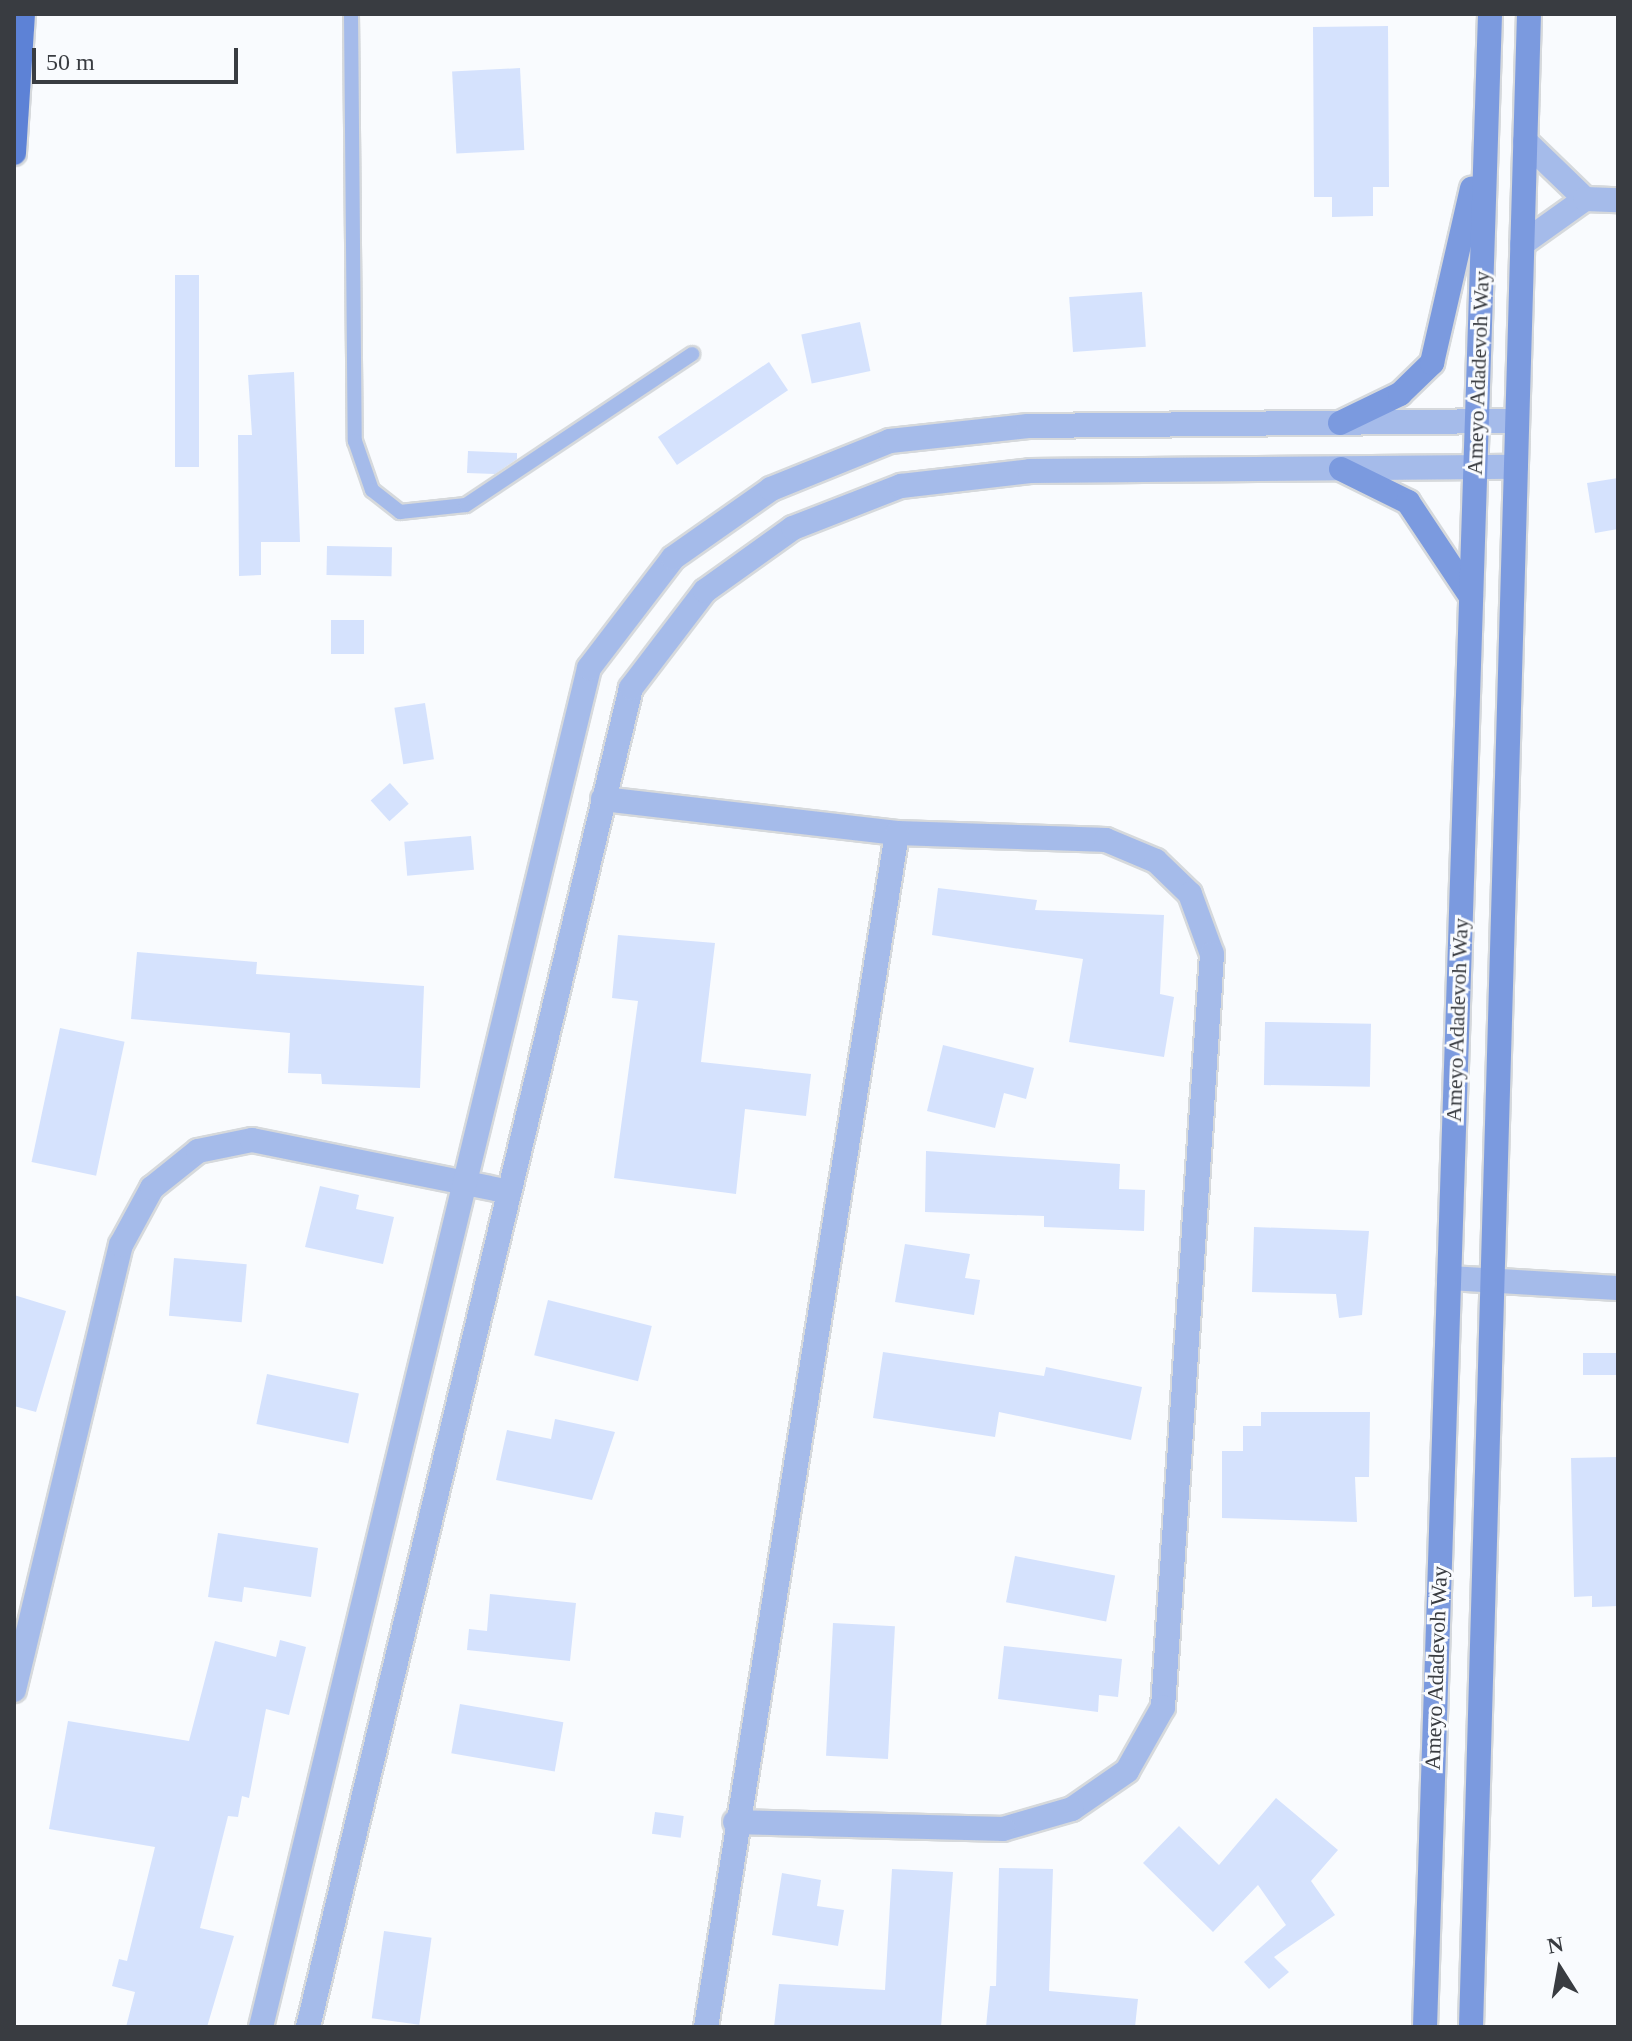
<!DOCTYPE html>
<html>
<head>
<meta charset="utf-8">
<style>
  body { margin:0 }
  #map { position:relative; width:1632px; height:2041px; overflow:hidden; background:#f9fbfe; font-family:"Times New Roman",serif }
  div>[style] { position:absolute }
  .building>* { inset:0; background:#d5e2fd; transform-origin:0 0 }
  .roads { filter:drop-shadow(2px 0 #d6d9dc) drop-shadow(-2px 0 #d6d9dc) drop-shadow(0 2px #d6d9dc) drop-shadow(0 -2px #d6d9dc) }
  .lane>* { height:14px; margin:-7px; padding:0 7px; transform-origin:7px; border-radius:7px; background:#a5bbea }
  .street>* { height:24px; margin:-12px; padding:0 12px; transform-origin:12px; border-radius:12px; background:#a5bbea }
  .secondary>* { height:24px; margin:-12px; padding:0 12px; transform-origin:12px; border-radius:12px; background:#7b9adf }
  .primary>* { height:24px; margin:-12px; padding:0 12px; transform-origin:12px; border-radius:12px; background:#5d82d6 }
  span { translate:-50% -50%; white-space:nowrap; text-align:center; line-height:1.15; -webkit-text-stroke:6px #f9fbfe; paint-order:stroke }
  .street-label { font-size:22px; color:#393c41 }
  .frame { position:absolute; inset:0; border:16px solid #393c41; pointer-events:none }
  .north { position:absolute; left:1520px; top:1929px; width:80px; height:80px; -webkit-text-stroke:6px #f9fbfe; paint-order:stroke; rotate:349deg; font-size:22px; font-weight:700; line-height:32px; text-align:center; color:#393c41 }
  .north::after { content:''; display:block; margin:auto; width:28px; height:36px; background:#393c41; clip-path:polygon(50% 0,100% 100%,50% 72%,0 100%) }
  .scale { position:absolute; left:32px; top:48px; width:206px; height:36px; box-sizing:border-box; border:4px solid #393c41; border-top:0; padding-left:10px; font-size:24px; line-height:28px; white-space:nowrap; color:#393c41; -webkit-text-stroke:6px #f9fbfe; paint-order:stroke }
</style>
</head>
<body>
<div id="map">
  <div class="building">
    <i style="clip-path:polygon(1388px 26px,1389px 187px,1373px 187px,1373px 216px,1332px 217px,1332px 197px,1314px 197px,1313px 27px)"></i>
    <i style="left:520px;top:68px;width:82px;height:68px;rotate:87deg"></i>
    <i style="left:175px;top:275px;width:24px;height:192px"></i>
    <i style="left:1142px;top:292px;width:55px;height:73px;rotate:86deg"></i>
    <i style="left:860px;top:322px;width:50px;height:60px;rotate:78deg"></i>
    <i style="left:769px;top:362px;width:34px;height:134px;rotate:56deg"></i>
    <i style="clip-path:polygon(294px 372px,300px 542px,261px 542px,261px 575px,239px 576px,238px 435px,252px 435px,248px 375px)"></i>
    <i style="clip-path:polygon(468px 451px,517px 453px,517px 459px,495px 474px,467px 473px)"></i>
    <i style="clip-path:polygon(1618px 478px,1618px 529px,1595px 533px,1587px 483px)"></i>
    <i style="left:327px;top:546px;width:65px;height:29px;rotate:1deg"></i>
    <i style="left:331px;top:620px;width:33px;height:34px"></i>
    <i style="left:425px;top:703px;width:57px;height:31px;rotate:81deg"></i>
    <i style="left:390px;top:783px;width:28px;height:26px;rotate:48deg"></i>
    <i style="left:471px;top:836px;width:34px;height:67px;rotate:85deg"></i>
    <i style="clip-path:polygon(938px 888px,1037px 900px,1035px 910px,1164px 915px,1160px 994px,1174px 997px,1164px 1057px,1069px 1042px,1083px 959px,932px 935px)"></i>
    <i style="clip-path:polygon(618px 935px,715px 943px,701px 1062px,811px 1074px,806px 1116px,745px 1109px,736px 1194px,614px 1178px,638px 1001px,612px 998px)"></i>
    <i style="clip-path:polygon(137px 952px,257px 962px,256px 974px,424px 986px,420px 1088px,322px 1084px,321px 1074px,288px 1073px,290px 1033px,131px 1019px)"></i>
    <i style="left:1265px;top:1022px;width:106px;height:63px;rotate:1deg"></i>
    <i style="left:60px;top:1028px;width:66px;height:137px;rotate:12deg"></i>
    <i style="clip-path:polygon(943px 1045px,1034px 1068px,1026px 1099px,1004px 1093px,995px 1128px,927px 1111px)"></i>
    <i style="clip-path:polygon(926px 1151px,1120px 1164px,1119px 1189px,1145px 1190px,1144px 1231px,1044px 1227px,1044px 1216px,925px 1212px)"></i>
    <i style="clip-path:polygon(320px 1186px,359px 1195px,356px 1209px,394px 1217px,383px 1264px,305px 1247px)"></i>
    <i style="clip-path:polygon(1254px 1227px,1369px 1231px,1362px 1315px,1339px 1318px,1336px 1294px,1252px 1292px)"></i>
    <i style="clip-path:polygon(905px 1244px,970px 1254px,965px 1278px,980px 1280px,974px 1315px,895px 1302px)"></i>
    <i style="left:174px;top:1258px;width:73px;height:58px;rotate:5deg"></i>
    <i style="clip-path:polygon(14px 1295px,66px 1311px,36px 1412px,14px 1406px)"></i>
    <i style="left:548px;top:1300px;width:107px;height:57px;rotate:14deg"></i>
    <i style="clip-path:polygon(883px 1352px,1044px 1376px,1046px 1367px,1142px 1387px,1131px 1440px,999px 1412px,995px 1437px,873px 1418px)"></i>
    <i style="left:1583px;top:1353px;width:33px;height:22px"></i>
    <i style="left:267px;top:1374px;width:94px;height:51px;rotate:12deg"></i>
    <i style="clip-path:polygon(1261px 1412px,1370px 1412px,1369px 1477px,1355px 1477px,1357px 1522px,1222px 1518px,1222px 1451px,1243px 1451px,1243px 1426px,1261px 1426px)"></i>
    <i style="clip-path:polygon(555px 1419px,615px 1432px,592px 1500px,496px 1480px,507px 1430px,551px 1439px)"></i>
    <i style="clip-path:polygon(1618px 1457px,1618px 1606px,1592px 1607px,1592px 1596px,1574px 1597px,1571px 1458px)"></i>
    <i style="clip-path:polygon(218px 1533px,318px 1548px,311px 1597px,244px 1587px,242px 1602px,208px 1597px)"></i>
    <i style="left:1015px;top:1556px;width:102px;height:47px;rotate:11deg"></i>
    <i style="clip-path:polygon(490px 1594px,576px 1603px,570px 1661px,467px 1650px,469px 1629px,487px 1631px)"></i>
    <i style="left:833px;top:1623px;width:62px;height:133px;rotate:3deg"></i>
    <i style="clip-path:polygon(280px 1640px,306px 1647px,289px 1715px,266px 1709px,249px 1798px,242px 1796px,238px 1817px,228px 1816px,200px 1928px,234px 1936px,207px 2027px,126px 2027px,135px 1992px,112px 1986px,119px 1959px,127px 1961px,155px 1847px,49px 1829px,68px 1721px,189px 1741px,215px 1641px,276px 1657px)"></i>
    <i style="clip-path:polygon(1004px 1646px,1122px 1659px,1118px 1697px,1099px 1695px,1098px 1712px,998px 1699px)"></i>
    <i style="left:460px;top:1704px;width:105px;height:50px;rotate:10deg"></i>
    <i style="clip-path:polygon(1276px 1798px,1338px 1850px,1311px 1881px,1335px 1915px,1274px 1957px,1289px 1972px,1269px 1989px,1244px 1962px,1286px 1925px,1258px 1885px,1213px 1932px,1143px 1863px,1179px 1826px,1219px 1865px)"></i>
    <i style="left:655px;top:1812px;width:29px;height:22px;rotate:8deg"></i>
    <i style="clip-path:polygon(999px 1868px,1053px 1869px,1049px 1991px,1138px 1999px,1135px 2027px,986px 2027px,990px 1986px,996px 1986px)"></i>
    <i style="clip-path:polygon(892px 1869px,953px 1872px,941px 2027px,774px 2027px,779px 1984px,885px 1990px)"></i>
    <i style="clip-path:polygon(782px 1873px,821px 1880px,817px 1906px,844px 1910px,838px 1946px,772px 1935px)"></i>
    <i style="left:384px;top:1931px;width:48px;height:88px;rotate:8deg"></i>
  </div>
  <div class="roads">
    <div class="lane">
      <i style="left:351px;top:14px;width:427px;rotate:89.5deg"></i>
      <i style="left:355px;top:441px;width:52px;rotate:70.9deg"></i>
      <i style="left:372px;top:490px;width:36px;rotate:38deg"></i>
      <i style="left:400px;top:512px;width:66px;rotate:-6.1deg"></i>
      <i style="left:466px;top:505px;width:272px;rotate:-33.7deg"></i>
    </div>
    <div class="street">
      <i style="left:1525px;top:141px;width:83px;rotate:44deg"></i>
      <i style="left:1522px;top:244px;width:77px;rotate:-35.5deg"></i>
      <i style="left:1585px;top:199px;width:33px;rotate:2deg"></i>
      <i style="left:603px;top:799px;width:296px;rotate:6.6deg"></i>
      <i style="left:897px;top:833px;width:209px;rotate:1.9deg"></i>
      <i style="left:1106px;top:840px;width:54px;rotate:22.8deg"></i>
      <i style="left:1156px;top:861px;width:47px;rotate:44.1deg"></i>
      <i style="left:1190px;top:894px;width:64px;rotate:69.9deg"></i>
      <i style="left:1212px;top:954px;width:755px;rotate:93.72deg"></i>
      <i style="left:1163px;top:1707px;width:73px;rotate:119.4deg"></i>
      <i style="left:1127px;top:1771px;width:67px;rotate:145.4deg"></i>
      <i style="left:1072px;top:1809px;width:72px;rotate:163.8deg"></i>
      <i style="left:1003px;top:1829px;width:268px;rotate:-178.5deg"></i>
      <i style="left:1449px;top:1278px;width:169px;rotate:3.4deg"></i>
      <i style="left:14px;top:1690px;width:458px;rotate:-76.5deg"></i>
      <i style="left:121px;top:1245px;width:65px;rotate:-61.5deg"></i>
      <i style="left:152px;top:1188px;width:59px;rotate:-38.8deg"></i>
      <i style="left:198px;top:1151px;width:55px;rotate:-11.5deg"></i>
      <i style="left:252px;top:1140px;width:259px;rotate:11.4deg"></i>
      <i style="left:261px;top:2027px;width:1398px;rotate:-76.43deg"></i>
      <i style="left:589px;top:668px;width:138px;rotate:-52.6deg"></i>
      <i style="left:673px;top:558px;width:120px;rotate:-35.1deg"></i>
      <i style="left:771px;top:489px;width:128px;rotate:-22deg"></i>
      <i style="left:890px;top:441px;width:139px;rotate:-6.2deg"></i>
      <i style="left:1028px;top:426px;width:489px;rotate:-0.6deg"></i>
      <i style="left:308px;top:2027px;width:1377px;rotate:-76.44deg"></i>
      <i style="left:631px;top:688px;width:122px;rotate:-52.7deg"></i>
      <i style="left:705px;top:591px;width:108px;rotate:-35.6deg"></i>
      <i style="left:793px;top:528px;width:116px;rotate:-21.3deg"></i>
      <i style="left:901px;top:486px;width:130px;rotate:-6.6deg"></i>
      <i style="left:1030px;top:471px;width:486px;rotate:-0.5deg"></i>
      <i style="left:706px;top:2027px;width:1209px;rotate:-80.91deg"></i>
    </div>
    <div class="secondary">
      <i style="left:1340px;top:423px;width:67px;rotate:-25.8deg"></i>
      <i style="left:1400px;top:394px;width:45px;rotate:-44.1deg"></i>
      <i style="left:1432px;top:363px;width:179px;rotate:-77.1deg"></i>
      <i style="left:1341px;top:469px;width:75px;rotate:26.2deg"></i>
      <i style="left:1408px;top:502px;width:114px;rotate:56.4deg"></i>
      <i style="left:1425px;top:2027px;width:2014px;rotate:-88.15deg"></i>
      <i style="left:1471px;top:2027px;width:2014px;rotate:-88.35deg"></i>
    </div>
    <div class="primary">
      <i style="left:14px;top:153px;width:139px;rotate:-86.3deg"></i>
    </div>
  </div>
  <div class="street-label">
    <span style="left:1478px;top:373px;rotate:-88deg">Ameyo Adadevoh Way</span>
    <span style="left:1457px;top:1020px;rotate:-88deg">Ameyo Adadevoh Way</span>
    <span style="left:1436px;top:1668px;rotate:-88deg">Ameyo Adadevoh Way</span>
  </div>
  <div class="frame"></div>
  <div class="north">N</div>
  <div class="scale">50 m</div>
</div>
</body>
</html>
